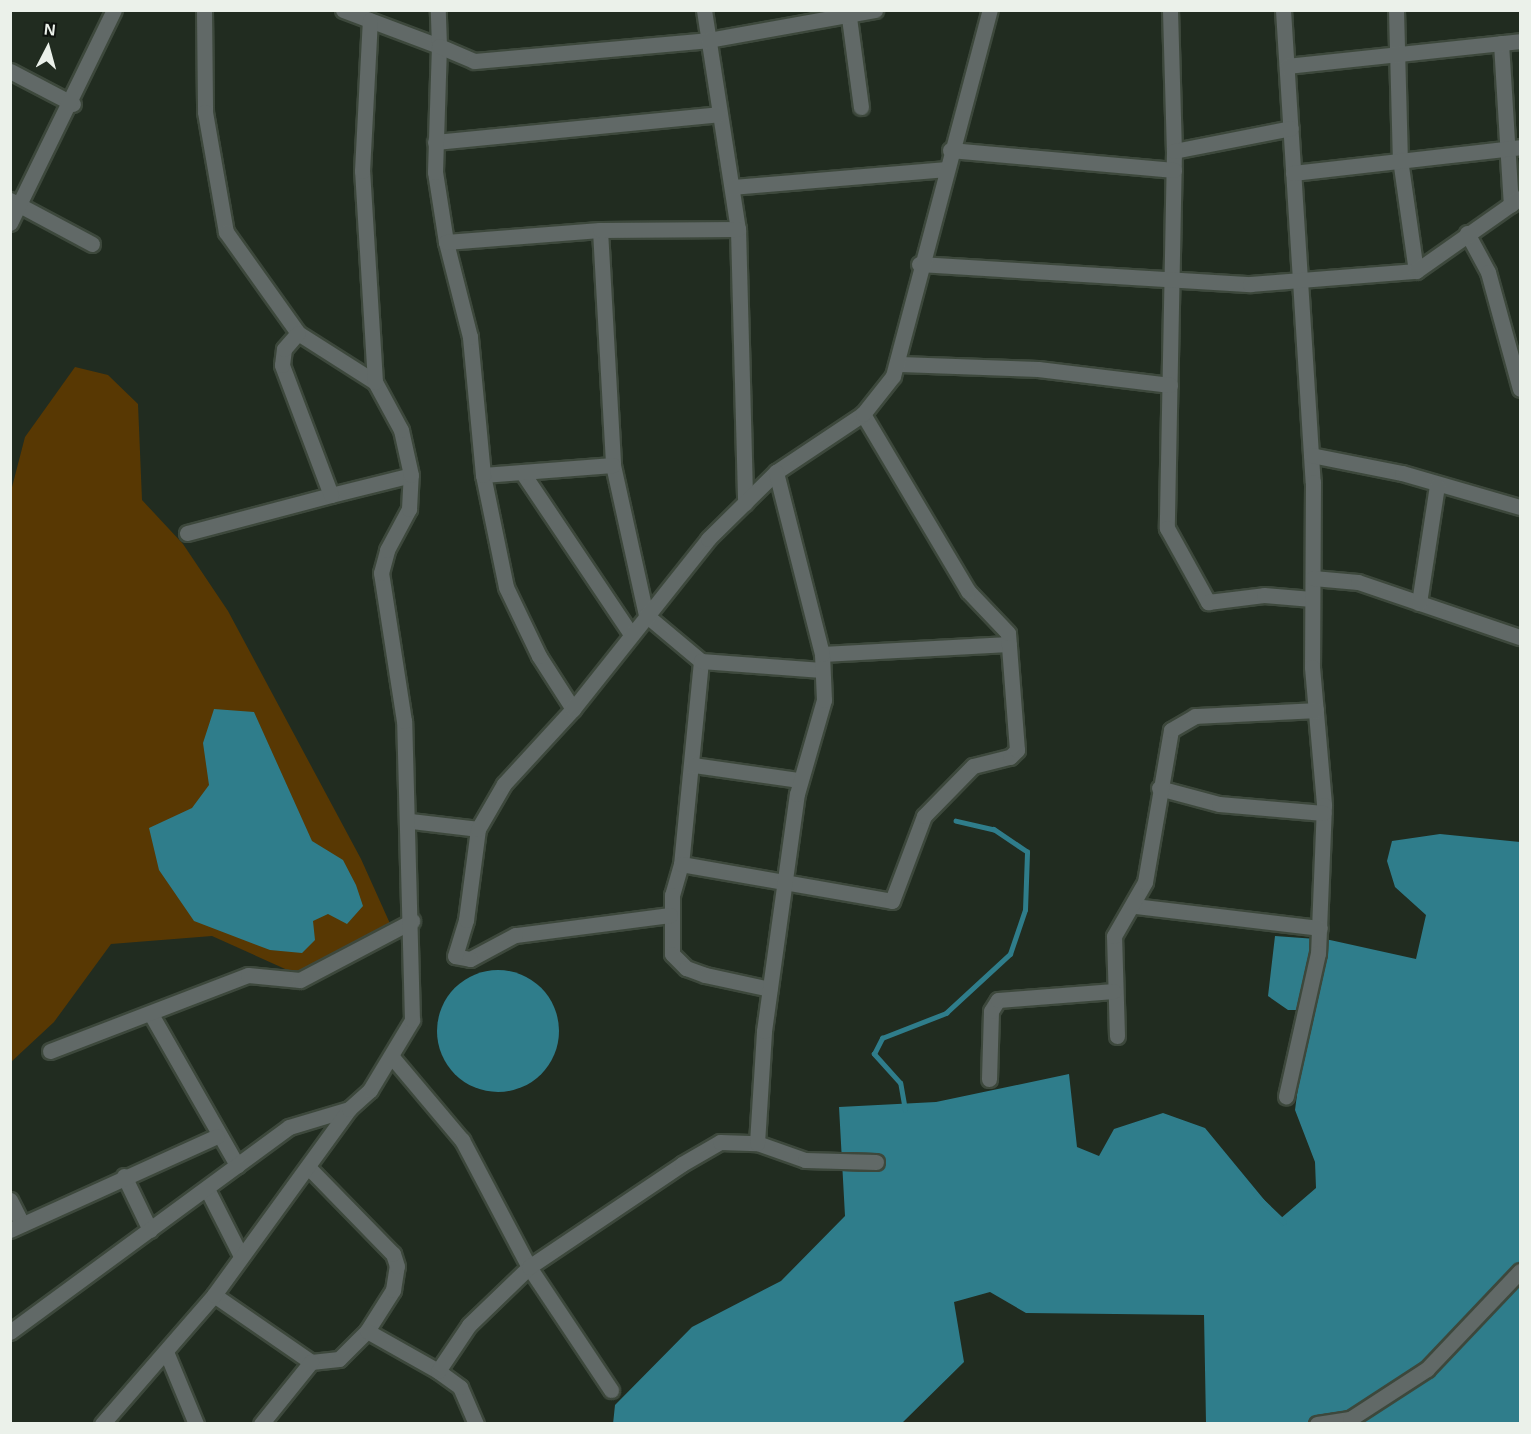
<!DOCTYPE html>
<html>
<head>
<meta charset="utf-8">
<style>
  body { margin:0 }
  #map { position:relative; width:1531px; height:1434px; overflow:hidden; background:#212c20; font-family:Helvetica,sans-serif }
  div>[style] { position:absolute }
  .green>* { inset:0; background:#583803 }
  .water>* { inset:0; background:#2f7d8b }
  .round { border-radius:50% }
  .stream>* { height:4.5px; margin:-2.25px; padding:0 2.25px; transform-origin:2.25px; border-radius:2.25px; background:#2f7d8b }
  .roads { filter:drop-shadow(2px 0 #3d483c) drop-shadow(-2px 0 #3d483c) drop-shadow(0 2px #3d483c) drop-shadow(0 -2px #3d483c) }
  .street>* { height:15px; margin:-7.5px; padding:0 7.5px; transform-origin:7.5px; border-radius:7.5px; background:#616967 }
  span { translate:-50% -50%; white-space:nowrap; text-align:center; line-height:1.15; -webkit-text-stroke:4.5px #0e130e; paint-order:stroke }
  .frame { position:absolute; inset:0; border:12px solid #ebf1ea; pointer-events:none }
  .north { position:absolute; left:18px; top:18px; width:60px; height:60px; -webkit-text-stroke:4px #0e130e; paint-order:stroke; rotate:6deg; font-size:16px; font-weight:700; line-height:24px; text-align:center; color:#ebf1ea }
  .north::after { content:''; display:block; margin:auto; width:21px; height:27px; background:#ebf1ea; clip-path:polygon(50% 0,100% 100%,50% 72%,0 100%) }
</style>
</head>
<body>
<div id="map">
  <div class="green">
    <i style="clip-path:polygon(75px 367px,108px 375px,138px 404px,142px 500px,183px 544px,228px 611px,361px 859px,392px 928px,303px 977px,212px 936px,111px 944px,54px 1022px,11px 1062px,11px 491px,25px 437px)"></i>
  </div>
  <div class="water">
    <i style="clip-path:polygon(214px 709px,254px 712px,312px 841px,343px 860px,356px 885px,363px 906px,347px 924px,328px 914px,313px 921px,315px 940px,302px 953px,270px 950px,194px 921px,159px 870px,149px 828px,192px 808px,209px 785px,203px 743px)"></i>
    <i style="clip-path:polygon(1440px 834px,1520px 842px,1520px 1423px,1206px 1423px,1204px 1315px,1026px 1313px,990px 1292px,954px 1302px,964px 1362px,902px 1423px,613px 1424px,615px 1405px,692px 1327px,781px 1281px,845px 1216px,839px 1107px,936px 1102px,1069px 1074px,1077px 1147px,1099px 1156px,1114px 1129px,1163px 1113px,1205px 1128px,1280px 1219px,1316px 1188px,1315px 1162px,1295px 1110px,1308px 1010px,1288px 1010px,1268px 996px,1275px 936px,1330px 940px,1416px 959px,1426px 915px,1395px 887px,1387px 861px,1392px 841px)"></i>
    <i class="round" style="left:437px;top:970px;width:122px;height:122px"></i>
  </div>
  <div class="stream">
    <i style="left:905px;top:1110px;width:27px;rotate:-100deg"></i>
    <i style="left:900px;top:1083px;width:39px;rotate:-132deg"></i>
    <i style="left:874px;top:1054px;width:18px;rotate:-63deg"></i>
    <i style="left:882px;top:1038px;width:69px;rotate:-21.3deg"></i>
    <i style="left:946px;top:1013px;width:87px;rotate:-42.7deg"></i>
    <i style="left:1010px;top:954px;width:46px;rotate:-71.2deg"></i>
    <i style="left:1025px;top:910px;width:58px;rotate:-88deg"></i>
    <i style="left:1027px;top:852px;width:40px;rotate:-146deg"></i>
    <i style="left:994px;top:830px;width:39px;rotate:-167deg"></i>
    <i style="left:1256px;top:1195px;width:39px;rotate:44deg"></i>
  </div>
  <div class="roads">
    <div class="street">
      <i style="left:204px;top:10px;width:102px;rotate:89.4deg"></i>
      <i style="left:205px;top:112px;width:122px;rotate:80.1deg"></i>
      <i style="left:226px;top:232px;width:124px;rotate:54.5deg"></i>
      <i style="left:298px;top:333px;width:91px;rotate:32.5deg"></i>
      <i style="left:343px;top:10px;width:103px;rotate:20.6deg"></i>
      <i style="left:439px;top:46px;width:36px;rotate:-92deg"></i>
      <i style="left:704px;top:10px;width:222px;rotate:81.2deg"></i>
      <i style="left:738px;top:229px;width:274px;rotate:88.5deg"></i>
      <i style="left:848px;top:10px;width:98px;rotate:82.4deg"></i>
      <i style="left:1170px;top:10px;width:141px;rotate:88.4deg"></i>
      <i style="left:1174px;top:151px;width:377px;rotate:91.1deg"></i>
      <i style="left:1167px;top:528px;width:85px;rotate:61deg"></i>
      <i style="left:1208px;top:602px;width:56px;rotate:-7.1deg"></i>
      <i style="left:1264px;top:595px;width:48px;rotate:4.8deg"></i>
      <i style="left:1283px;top:10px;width:473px;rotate:86.4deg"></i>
      <i style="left:1313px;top:482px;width:185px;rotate:90.3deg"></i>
      <i style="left:1312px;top:667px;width:139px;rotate:85deg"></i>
      <i style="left:1324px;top:805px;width:148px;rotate:92.3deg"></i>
      <i style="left:1318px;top:953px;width:147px;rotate:102.6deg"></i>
      <i style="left:1396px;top:10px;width:149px;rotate:88.5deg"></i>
      <i style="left:1400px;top:159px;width:113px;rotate:81.9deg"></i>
      <i style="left:1501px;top:43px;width:162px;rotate:86.5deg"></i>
      <i style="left:1287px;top:66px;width:234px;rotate:-6.1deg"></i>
      <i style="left:10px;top:71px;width:71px;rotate:27.6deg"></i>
      <i style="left:435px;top:142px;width:285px;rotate:-5.6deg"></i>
      <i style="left:950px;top:150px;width:225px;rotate:5.1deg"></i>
      <i style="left:1174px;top:151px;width:119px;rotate:-11.1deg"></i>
      <i style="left:1293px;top:173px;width:228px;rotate:-6.5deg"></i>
      <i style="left:732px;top:187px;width:214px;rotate:-4.8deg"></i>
      <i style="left:10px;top:200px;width:93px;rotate:28.2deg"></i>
      <i style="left:10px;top:223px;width:237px;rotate:-64deg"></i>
      <i style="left:600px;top:230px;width:235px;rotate:86.8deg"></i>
      <i style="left:613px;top:465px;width:154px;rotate:77.6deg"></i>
      <i style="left:646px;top:615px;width:72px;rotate:39.9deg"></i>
      <i style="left:701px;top:661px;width:204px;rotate:95.6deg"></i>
      <i style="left:681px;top:864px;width:32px;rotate:106deg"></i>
      <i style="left:672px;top:895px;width:59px;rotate:90deg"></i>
      <i style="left:672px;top:954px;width:20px;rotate:45deg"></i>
      <i style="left:686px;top:968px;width:20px;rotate:20deg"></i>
      <i style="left:705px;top:975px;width:66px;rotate:12.2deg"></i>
      <i style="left:1467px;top:233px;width:44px;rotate:61.7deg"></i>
      <i style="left:1488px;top:272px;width:121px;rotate:74.7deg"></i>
      <i style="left:446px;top:242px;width:71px;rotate:-98.9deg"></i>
      <i style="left:435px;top:172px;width:126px;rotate:-88.2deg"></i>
      <i style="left:439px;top:46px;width:38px;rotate:23deg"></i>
      <i style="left:474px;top:61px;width:235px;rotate:-5.1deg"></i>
      <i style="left:708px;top:40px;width:170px;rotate:-10.2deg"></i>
      <i style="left:919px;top:264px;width:332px;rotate:3.5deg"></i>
      <i style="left:1250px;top:284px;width:167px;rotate:-4.5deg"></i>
      <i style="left:1416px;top:271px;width:127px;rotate:-35.1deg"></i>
      <i style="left:900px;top:364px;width:138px;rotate:2.1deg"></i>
      <i style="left:1038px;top:369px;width:133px;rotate:6.9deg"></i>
      <i style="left:1311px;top:455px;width:93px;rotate:11.2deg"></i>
      <i style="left:1402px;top:473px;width:123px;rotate:16.1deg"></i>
      <i style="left:522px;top:472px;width:195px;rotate:56.1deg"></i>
      <i style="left:483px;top:475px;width:130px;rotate:-4.4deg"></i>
      <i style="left:331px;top:495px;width:82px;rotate:-14deg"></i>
      <i style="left:187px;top:533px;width:149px;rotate:-14.8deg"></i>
      <i style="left:331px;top:495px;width:139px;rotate:-110.7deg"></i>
      <i style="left:282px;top:365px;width:16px;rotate:-83deg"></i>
      <i style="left:284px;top:349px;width:21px;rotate:-49deg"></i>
      <i style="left:1313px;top:578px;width:45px;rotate:5.1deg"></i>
      <i style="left:1358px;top:582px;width:171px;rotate:18.8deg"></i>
      <i style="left:1419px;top:603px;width:119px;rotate:-81.3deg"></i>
      <i style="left:822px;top:654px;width:187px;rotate:-3.1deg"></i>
      <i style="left:701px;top:661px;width:121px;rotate:4.3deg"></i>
      <i style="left:573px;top:709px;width:63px;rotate:-122.7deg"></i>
      <i style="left:539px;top:656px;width:76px;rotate:-115.6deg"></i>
      <i style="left:506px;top:587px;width:114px;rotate:-101.6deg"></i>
      <i style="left:483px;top:475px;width:139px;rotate:-95.4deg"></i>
      <i style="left:470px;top:337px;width:98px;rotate:-104.2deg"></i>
      <i style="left:446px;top:242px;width:154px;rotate:-4.5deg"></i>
      <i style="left:600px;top:230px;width:138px;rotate:-0.4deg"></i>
      <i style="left:693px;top:765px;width:107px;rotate:8.1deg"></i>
      <i style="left:1159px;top:788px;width:62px;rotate:14.9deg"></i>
      <i style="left:1219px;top:804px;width:105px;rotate:4.9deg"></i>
      <i style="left:411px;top:821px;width:67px;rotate:6.8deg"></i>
      <i style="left:681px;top:864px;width:214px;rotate:9.9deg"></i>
      <i style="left:892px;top:901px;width:91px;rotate:-69.4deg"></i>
      <i style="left:924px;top:816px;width:70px;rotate:-45.6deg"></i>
      <i style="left:973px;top:766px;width:38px;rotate:-14deg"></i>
      <i style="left:1010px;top:757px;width:10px;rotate:-45deg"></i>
      <i style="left:1017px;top:750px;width:117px;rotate:-94.4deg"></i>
      <i style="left:1008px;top:633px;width:58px;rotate:-133.6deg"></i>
      <i style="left:968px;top:591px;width:206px;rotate:-120.7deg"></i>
      <i style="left:1135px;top:906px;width:186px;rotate:6.8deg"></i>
      <i style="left:670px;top:915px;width:156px;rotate:172.6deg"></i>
      <i style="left:515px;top:935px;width:51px;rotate:151.9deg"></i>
      <i style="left:470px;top:959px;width:15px;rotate:-169deg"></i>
      <i style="left:455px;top:956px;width:38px;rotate:-73deg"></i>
      <i style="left:466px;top:920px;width:92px;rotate:-82.5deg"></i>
      <i style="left:478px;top:829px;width:52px;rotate:-60deg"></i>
      <i style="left:504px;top:784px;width:102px;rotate:-47.4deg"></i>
      <i style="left:573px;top:709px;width:217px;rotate:-51.5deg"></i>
      <i style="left:708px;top:539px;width:95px;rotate:-44.6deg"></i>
      <i style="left:776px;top:472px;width:105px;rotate:-33.7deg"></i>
      <i style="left:863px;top:414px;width:48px;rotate:-51.7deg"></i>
      <i style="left:893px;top:376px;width:379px;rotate:-75.2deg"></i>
      <i style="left:152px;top:1016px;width:172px;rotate:60.3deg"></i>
      <i style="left:1117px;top:1036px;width:100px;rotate:-91.7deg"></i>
      <i style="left:1114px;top:936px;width:62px;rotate:-60.1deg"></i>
      <i style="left:1145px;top:882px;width:154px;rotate:-80.3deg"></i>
      <i style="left:1171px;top:730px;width:28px;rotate:-30deg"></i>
      <i style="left:1195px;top:716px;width:121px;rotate:-2.8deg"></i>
      <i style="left:50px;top:1051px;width:212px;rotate:-21deg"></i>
      <i style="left:248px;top:975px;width:52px;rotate:5.5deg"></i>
      <i style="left:300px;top:980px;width:127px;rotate:-27.8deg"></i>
      <i style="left:392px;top:1057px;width:109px;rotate:49.9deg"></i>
      <i style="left:462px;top:1140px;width:144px;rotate:62.2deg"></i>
      <i style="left:529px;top:1267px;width:148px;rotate:56.3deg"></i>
      <i style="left:989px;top:1079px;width:68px;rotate:-88.3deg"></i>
      <i style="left:991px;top:1011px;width:13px;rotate:-58deg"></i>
      <i style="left:998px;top:1000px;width:116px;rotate:-4.4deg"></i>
      <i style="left:757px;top:1143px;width:51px;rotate:19.5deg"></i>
      <i style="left:805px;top:1160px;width:71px;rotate:1.6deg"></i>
      <i style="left:124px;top:1176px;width:60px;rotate:64.3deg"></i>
      <i style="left:207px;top:1189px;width:75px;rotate:63.1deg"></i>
      <i style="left:10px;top:1200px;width:27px;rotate:63deg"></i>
      <i style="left:10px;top:1230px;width:227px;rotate:-24.4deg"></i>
      <i style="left:214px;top:1295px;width:118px;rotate:34.6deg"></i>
      <i style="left:311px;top:1362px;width:28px;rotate:-6deg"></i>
      <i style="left:339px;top:1359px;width:40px;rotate:-45deg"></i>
      <i style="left:367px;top:1331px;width:49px;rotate:-57.6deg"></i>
      <i style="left:393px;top:1290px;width:24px;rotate:-81deg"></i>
      <i style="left:397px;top:1266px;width:13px;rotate:-108deg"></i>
      <i style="left:393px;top:1254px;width:120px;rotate:-134.3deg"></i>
      <i style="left:367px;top:1331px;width:81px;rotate:29.4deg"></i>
      <i style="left:10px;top:1332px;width:346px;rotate:-36.3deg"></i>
      <i style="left:289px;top:1127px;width:63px;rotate:-16.7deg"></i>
      <i style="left:167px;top:1354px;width:76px;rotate:67.5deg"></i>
      <i style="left:102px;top:1424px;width:171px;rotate:-49deg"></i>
      <i style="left:214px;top:1295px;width:230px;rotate:-54deg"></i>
      <i style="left:349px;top:1109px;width:28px;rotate:-42deg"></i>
      <i style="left:370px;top:1090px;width:82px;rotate:-59deg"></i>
      <i style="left:412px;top:1020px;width:299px;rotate:-91.5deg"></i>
      <i style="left:404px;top:721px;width:150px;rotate:-98.8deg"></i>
      <i style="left:381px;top:573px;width:24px;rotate:-75deg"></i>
      <i style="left:387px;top:550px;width:47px;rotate:-61.8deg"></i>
      <i style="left:409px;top:509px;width:34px;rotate:-87deg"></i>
      <i style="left:411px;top:475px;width:46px;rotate:-102.5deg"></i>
      <i style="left:401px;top:430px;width:55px;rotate:-118.4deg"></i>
      <i style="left:375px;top:382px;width:211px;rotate:-93.5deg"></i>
      <i style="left:362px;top:171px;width:151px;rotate:-87deg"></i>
      <i style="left:261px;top:1424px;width:80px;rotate:-51.1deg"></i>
      <i style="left:476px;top:1424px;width:40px;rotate:-113.4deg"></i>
      <i style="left:460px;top:1387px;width:27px;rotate:-144deg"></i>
      <i style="left:438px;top:1371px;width:55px;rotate:-56deg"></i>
      <i style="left:469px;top:1325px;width:83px;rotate:-44deg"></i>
      <i style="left:529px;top:1267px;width:184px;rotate:-33.9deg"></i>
      <i style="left:682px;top:1164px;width:44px;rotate:-30.1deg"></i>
      <i style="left:720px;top:1142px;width:37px;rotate:2deg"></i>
      <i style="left:757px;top:1143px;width:112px;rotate:-86.4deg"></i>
      <i style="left:764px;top:1031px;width:239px;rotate:-82.1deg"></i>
      <i style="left:797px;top:794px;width:98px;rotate:-74deg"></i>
      <i style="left:824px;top:700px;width:46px;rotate:-92.5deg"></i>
      <i style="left:822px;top:654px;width:188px;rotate:-104.2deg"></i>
      <i style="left:1317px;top:1424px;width:33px;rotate:-9deg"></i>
      <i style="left:1350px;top:1419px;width:92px;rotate:-33deg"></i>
      <i style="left:1427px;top:1369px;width:135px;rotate:-46.5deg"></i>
    </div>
  </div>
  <div class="frame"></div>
  <div class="north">N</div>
</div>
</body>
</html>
